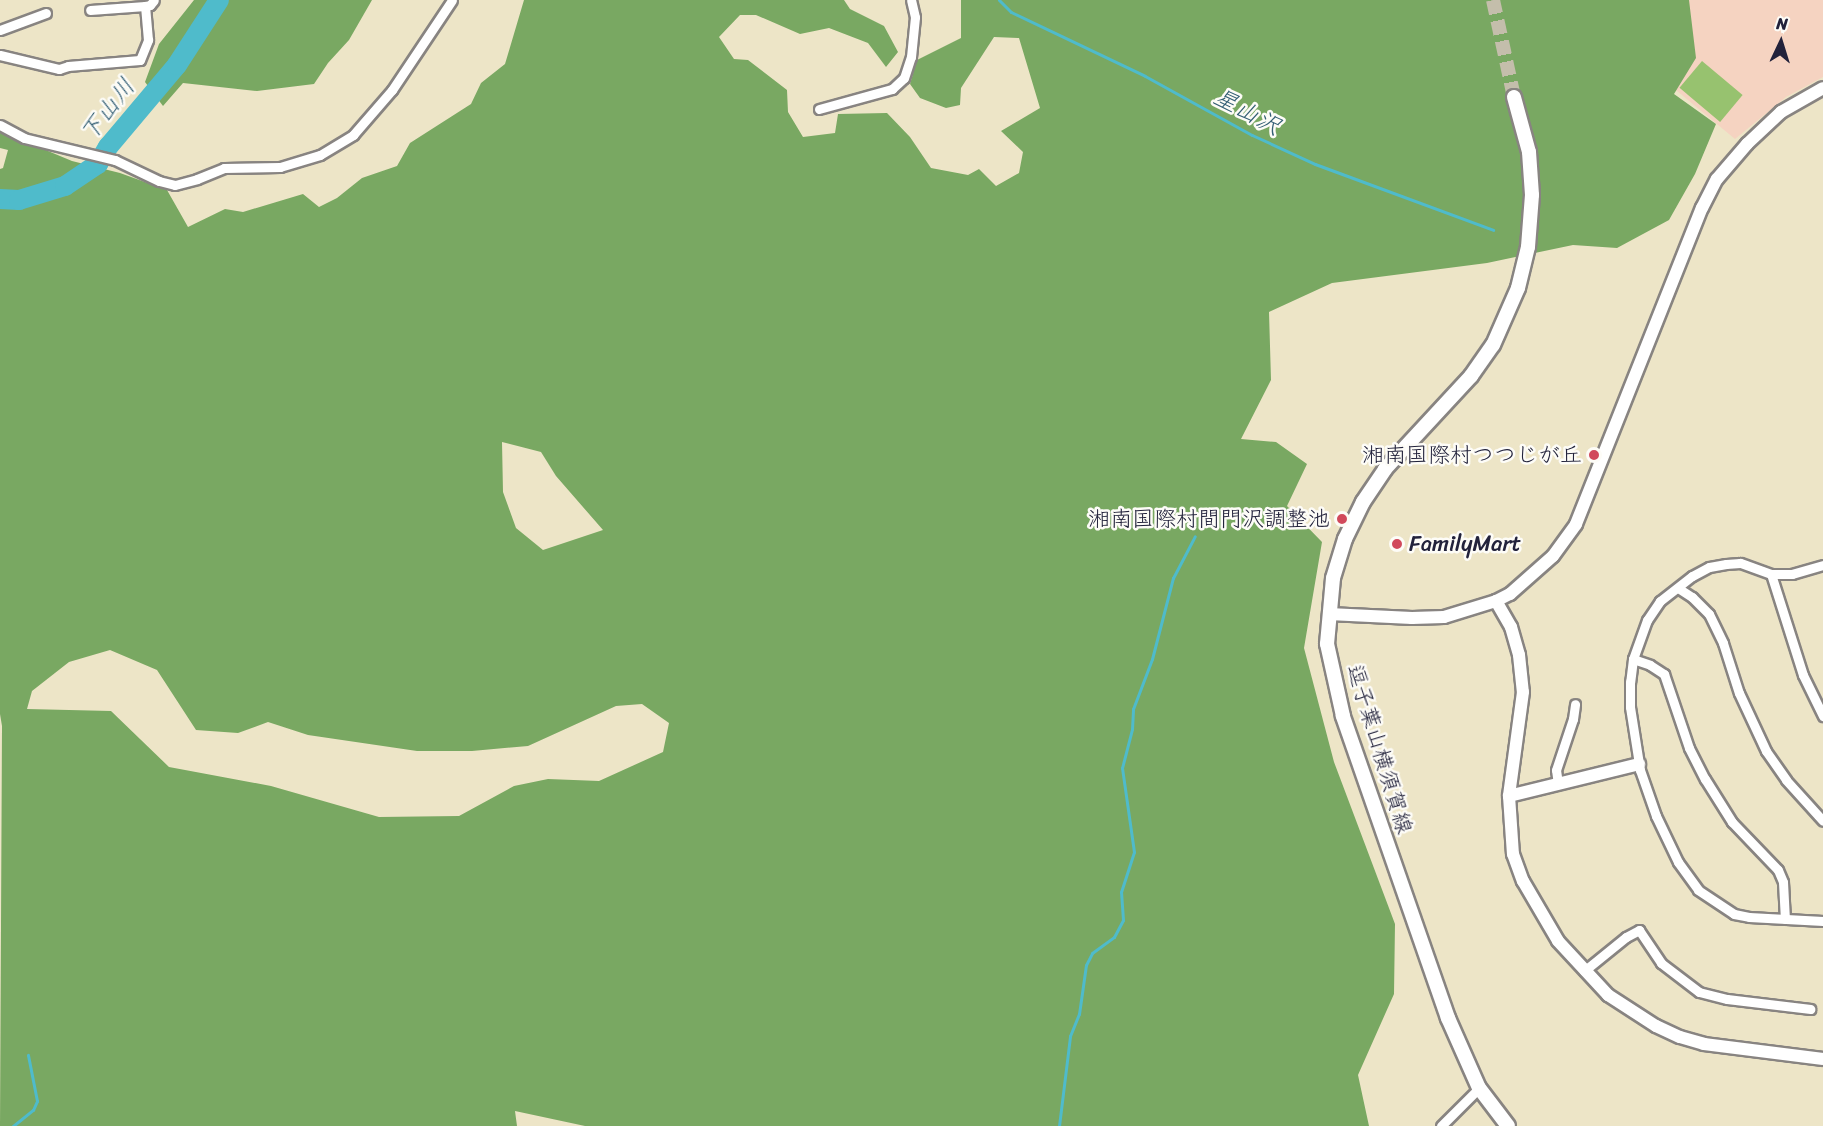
<!DOCTYPE html>
<html>
<head>
<meta charset="utf-8">
<style>
  body { margin:0 }
  #map { position:relative; width:1823px; height:1126px; overflow:hidden; background:#ede5c7; font-family:Sriracha,"Klee One",sans-serif }
  div>[style] { position:absolute }
  .built>* { inset:0; background:#f5d3c1 }
  .green>* { inset:0; background:#97c26f; transform-origin:0 0 }
  .forest>* { inset:0; background:#79a862 }
  .stream>* { height:3px; margin:-1.5px; padding:0 1.5px; transform-origin:1.5px; border-radius:1.5px; background:#4fbbcb }
  .river>* { height:20px; margin:-10px; padding:0 10px; transform-origin:10px; border-radius:10px; background:#4fbbcb }
  .secondary-tunnel>* { height:14px; margin-top:-7px; transform-origin:0; background:repeating-linear-gradient(90deg,#c4beab 0 14px,transparent 0 21px) }
  .roads { filter:drop-shadow(2px 0 #888481) drop-shadow(-2px 0 #888481) drop-shadow(0 2px #888481) drop-shadow(0 -2px #888481) }
  .minor>* { height:9px; margin:-4.5px; padding:0 4.5px; transform-origin:4.5px; border-radius:4.5px; background:#fff }
  .tertiary>* { height:12px; margin:-6px; padding:0 6px; transform-origin:6px; border-radius:6px; background:#fff }
  .secondary>* { height:14px; margin:-7px; padding:0 7px; transform-origin:7px; border-radius:7px; background:#fff }
  .dots>* { width:16px; height:16px; translate:-50% -50%; box-sizing:border-box; border:3px solid #fdfcf7; border-radius:50% }
  span { translate:-50% -50%; white-space:nowrap; text-align:center; line-height:1.15; -webkit-text-stroke:5px #fdfcf7; paint-order:stroke }
  .poi-label { font-size:22px; color:#22223b }
  .right { translate:-100% -50%; text-align:right }
  .left { translate:0 -50%; text-align:left }
  .street-label { font-size:22px; color:#22223b }
  .water-label { font-size:24px; color:#345f75; font-style:italic }
  .north { position:absolute; left:1751px; top:12px; width:60px; height:60px; -webkit-text-stroke:4px #fdfcf7; paint-order:stroke; rotate:4deg; font-size:16px; font-weight:700; line-height:24px; text-align:center; color:#22223b }
  .north::after { content:''; display:block; margin:auto; width:21px; height:27px; background:#22223b; clip-path:polygon(50% 0,100% 100%,50% 72%,0 100%) }
</style>
</head>
<body>
<div id="map">
  <div class="built">
    <i style="clip-path:polygon(1684px 0,1823px 0,1823px 77px,1786px 97px,1735px 139px,1671px 86px)"></i>
  </div>
  <div class="green">
    <i style="left:1702px;top:61px;width:53px;height:35px;rotate:40deg"></i>
  </div>
  <div class="forest">
    <i style="clip-path:polygon(194px 0,372px 0,349px 40px,328px 63px,314px 84px,257px 91px,183px 83px,163px 106px,145px 82px,159px 44px)"></i>
    <i style="clip-path:polygon(evenodd,524px 0,844px 0,850px 9px,884px 26px,898px 52px,886px 67px,868px 43px,829px 28px,800px 34px,756px 15px,740px 15px,719px 37px,734px 59px,748px 60px,787px 90px,788px 112px,803px 137px,835px 133px,838px 114px,887px 113px,910px 137px,931px 168px,968px 175px,979px 169px,996px 186px,1019px 173px,1023px 152px,1001px 131px,1040px 108px,1019px 38px,994px 37px,961px 88px,960px 105px,946px 108px,920px 98px,910px 84px,917px 60px,961px 38px,961px 0,1689px 0,1696px 58px,1674px 94px,1716px 124px,1695px 174px,1669px 220px,1617px 248px,1573px 245px,1487px 263px,1332px 283px,1269px 312px,1271px 380px,1241px 439px,1276px 442px,1307px 464px,1287px 506px,1322px 542px,1304px 648px,1334px 762px,1395px 924px,1394px 994px,1358px 1075px,1369px 1126px,585px 1126px,515px 1111px,517px 1126px,0 1126px,2px 726px,0 714px,0 169px,3px 168px,8px 150px,0 148px,0 131px,72px 161px,120px 173px,167px 190px,188px 227px,225px 209px,243px 212px,303px 194px,319px 207px,337px 198px,362px 178px,397px 166px,410px 143px,471px 104px,481px 83px,505px 64px,524px 0,502px 442px,541px 452px,556px 476px,603px 530px,543px 550px,516px 528px,503px 492px,502px 442px,524px 0,110px 650px,157px 670px,196px 730px,238px 733px,268px 722px,308px 735px,417px 751px,472px 751px,528px 746px,616px 706px,642px 704px,669px 723px,663px 752px,599px 781px,548px 779px,514px 786px,459px 816px,379px 817px,271px 786px,169px 767px,111px 711px,27px 709px,32px 691px,69px 662px,110px 650px)"></i>
  </div>
  <div class="stream">
    <i style="left:999px;top:0;width:17px;rotate:45deg"></i>
    <i style="left:1011px;top:12px;width:148px;rotate:25.5deg"></i>
    <i style="left:1145px;top:76px;width:122px;rotate:28.9deg"></i>
    <i style="left:1252px;top:135px;width:69px;rotate:24.7deg"></i>
    <i style="left:1315px;top:164px;width:190px;rotate:20.3deg"></i>
    <i style="left:13px;top:1126px;width:26px;rotate:-39deg"></i>
    <i style="left:33px;top:1110px;width:10px;rotate:-66deg"></i>
    <i style="left:37px;top:1101px;width:47px;rotate:-101.1deg"></i>
    <i style="left:1059px;top:1126px;width:91px;rotate:-83deg"></i>
    <i style="left:1070px;top:1036px;width:24px;rotate:-68deg"></i>
    <i style="left:1079px;top:1014px;width:49px;rotate:-81.9deg"></i>
    <i style="left:1086px;top:965px;width:13px;rotate:-63deg"></i>
    <i style="left:1092px;top:953px;width:27px;rotate:-36deg"></i>
    <i style="left:1114px;top:937px;width:19px;rotate:-62deg"></i>
    <i style="left:1123px;top:920px;width:28px;rotate:-94deg"></i>
    <i style="left:1121px;top:892px;width:42px;rotate:-72deg"></i>
    <i style="left:1134px;top:852px;width:85px;rotate:-98.1deg"></i>
    <i style="left:1122px;top:768px;width:40px;rotate:-75.6deg"></i>
    <i style="left:1132px;top:729px;width:20px;rotate:-87deg"></i>
    <i style="left:1133px;top:709px;width:53px;rotate:-69.2deg"></i>
    <i style="left:1152px;top:659px;width:84px;rotate:-75.5deg"></i>
    <i style="left:1173px;top:578px;width:47px;rotate:-62.4deg"></i>
  </div>
  <div class="river">
    <i style="left:0;top:199px;width:19px;rotate:3deg"></i>
    <i style="left:19px;top:200px;width:48px;rotate:-16.9deg"></i>
    <i style="left:65px;top:186px;width:40px;rotate:-34deg"></i>
    <i style="left:98px;top:164px;width:20px;rotate:-60deg"></i>
    <i style="left:108px;top:147px;width:107px;rotate:-49.9deg"></i>
    <i style="left:177px;top:65px;width:77px;rotate:-57.1deg"></i>
  </div>
  <div class="secondary-tunnel">
    <i style="left:1493px;top:0;width:99px;rotate:77.8deg"></i>
  </div>
  <div class="roads">
    <div class="minor">
      <i style="left:145px;top:6px;width:5px;rotate:-11deg"></i>
      <i style="left:150px;top:5px;width:6px;rotate:-51deg"></i>
      <i style="left:0;top:30px;width:49px;rotate:-20.3deg"></i>
      <i style="left:0;top:55px;width:61px;rotate:13.3deg"></i>
      <i style="left:59px;top:69px;width:9px;rotate:-18deg"></i>
      <i style="left:68px;top:66px;width:72px;rotate:-4.8deg"></i>
      <i style="left:140px;top:60px;width:22px;rotate:-68deg"></i>
      <i style="left:148px;top:40px;width:34px;rotate:-95deg"></i>
      <i style="left:145px;top:6px;width:55px;rotate:175.8deg"></i>
      <i style="left:819px;top:109px;width:76px;rotate:-15.3deg"></i>
      <i style="left:892px;top:89px;width:16px;rotate:-43deg"></i>
      <i style="left:904px;top:78px;width:22px;rotate:-72deg"></i>
      <i style="left:911px;top:57px;width:40px;rotate:-84.3deg"></i>
      <i style="left:915px;top:17px;width:17px;rotate:-103deg"></i>
      <i style="left:0;top:125px;width:27px;rotate:28deg"></i>
      <i style="left:24px;top:138px;width:94px;rotate:13.6deg"></i>
      <i style="left:115px;top:160px;width:49px;rotate:25.5deg"></i>
      <i style="left:159px;top:181px;width:16px;rotate:14deg"></i>
      <i style="left:175px;top:185px;width:23px;rotate:-15deg"></i>
      <i style="left:197px;top:179px;width:29px;rotate:-22deg"></i>
      <i style="left:224px;top:168px;width:56px;rotate:-1deg"></i>
      <i style="left:280px;top:167px;width:42px;rotate:-16.7deg"></i>
      <i style="left:320px;top:155px;width:39px;rotate:-31deg"></i>
      <i style="left:353px;top:135px;width:60px;rotate:-49.1deg"></i>
      <i style="left:392px;top:90px;width:108px;rotate:-56.3deg"></i>
      <i style="left:1823px;top:565px;width:32px;rotate:164deg"></i>
      <i style="left:1792px;top:574px;width:21px;rotate:180deg"></i>
      <i style="left:1771px;top:574px;width:33px;rotate:-160deg"></i>
      <i style="left:1740px;top:563px;width:14px;rotate:176deg"></i>
      <i style="left:1726px;top:564px;width:17px;rotate:170deg"></i>
      <i style="left:1709px;top:567px;width:19px;rotate:152deg"></i>
      <i style="left:1692px;top:576px;width:41px;rotate:142deg"></i>
      <i style="left:1660px;top:601px;width:23px;rotate:124deg"></i>
      <i style="left:1647px;top:620px;width:41px;rotate:109.7deg"></i>
      <i style="left:1633px;top:659px;width:23px;rotate:97deg"></i>
      <i style="left:1630px;top:682px;width:25px;rotate:90deg"></i>
      <i style="left:1630px;top:707px;width:64px;rotate:81deg"></i>
      <i style="left:1640px;top:770px;width:49px;rotate:70.8deg"></i>
      <i style="left:1656px;top:816px;width:51px;rotate:64.4deg"></i>
      <i style="left:1678px;top:862px;width:34px;rotate:54deg"></i>
      <i style="left:1698px;top:890px;width:43px;rotate:33.7deg"></i>
      <i style="left:1734px;top:914px;width:15px;rotate:11deg"></i>
      <i style="left:1749px;top:917px;width:74px;rotate:3.1deg"></i>
      <i style="left:1771px;top:574px;width:106px;rotate:72.4deg"></i>
      <i style="left:1803px;top:675px;width:46px;rotate:64deg"></i>
      <i style="left:1678px;top:588px;width:17px;rotate:33deg"></i>
      <i style="left:1692px;top:597px;width:24px;rotate:45deg"></i>
      <i style="left:1709px;top:614px;width:32px;rotate:64deg"></i>
      <i style="left:1723px;top:643px;width:52px;rotate:72.3deg"></i>
      <i style="left:1739px;top:693px;width:64px;rotate:65deg"></i>
      <i style="left:1766px;top:751px;width:35px;rotate:55deg"></i>
      <i style="left:1786px;top:780px;width:55px;rotate:47.9deg"></i>
      <i style="left:1633px;top:659px;width:18px;rotate:19deg"></i>
      <i style="left:1650px;top:665px;width:17px;rotate:33deg"></i>
      <i style="left:1664px;top:674px;width:78px;rotate:71.3deg"></i>
      <i style="left:1689px;top:748px;width:35px;rotate:63deg"></i>
      <i style="left:1705px;top:779px;width:51px;rotate:57.9deg"></i>
      <i style="left:1732px;top:822px;width:66px;rotate:46.2deg"></i>
      <i style="left:1778px;top:870px;width:13px;rotate:67deg"></i>
      <i style="left:1783px;top:882px;width:37px;rotate:87deg"></i>
      <i style="left:1558px;top:784px;width:14px;rotate:-98deg"></i>
      <i style="left:1556px;top:770px;width:54px;rotate:-71.6deg"></i>
      <i style="left:1573px;top:719px;width:15px;rotate:-82deg"></i>
      <i style="left:1584px;top:971px;width:54px;rotate:-39deg"></i>
      <i style="left:1626px;top:937px;width:15px;rotate:-28deg"></i>
      <i style="left:1639px;top:930px;width:40px;rotate:56deg"></i>
      <i style="left:1661px;top:963px;width:48px;rotate:37.3deg"></i>
      <i style="left:1699px;top:992px;width:29px;rotate:14deg"></i>
      <i style="left:1727px;top:999px;width:84px;rotate:6.9deg"></i>
      <i style="left:1441px;top:1126px;width:54px;rotate:-45deg"></i>
    </div>
    <div class="tertiary">
      <i style="left:1496px;top:601px;width:30px;rotate:60deg"></i>
      <i style="left:1511px;top:627px;width:29px;rotate:74deg"></i>
      <i style="left:1519px;top:655px;width:37px;rotate:84deg"></i>
      <i style="left:1523px;top:692px;width:105px;rotate:97.7deg"></i>
      <i style="left:1509px;top:796px;width:58px;rotate:86.1deg"></i>
      <i style="left:1513px;top:854px;width:29px;rotate:70deg"></i>
      <i style="left:1523px;top:881px;width:69px;rotate:59.7deg"></i>
      <i style="left:1558px;top:941px;width:74px;rotate:47.2deg"></i>
      <i style="left:1608px;top:995px;width:57px;rotate:32.9deg"></i>
      <i style="left:1656px;top:1026px;width:26px;rotate:25deg"></i>
      <i style="left:1680px;top:1037px;width:25px;rotate:16deg"></i>
      <i style="left:1704px;top:1044px;width:120px;rotate:7.2deg"></i>
      <i style="left:1329px;top:614px;width:83px;rotate:2.8deg"></i>
      <i style="left:1412px;top:618px;width:32px;rotate:-2deg"></i>
      <i style="left:1444px;top:617px;width:54px;rotate:-17.1deg"></i>
      <i style="left:1496px;top:601px;width:16px;rotate:-27deg"></i>
      <i style="left:1510px;top:594px;width:57px;rotate:-41.5deg"></i>
      <i style="left:1553px;top:556px;width:39px;rotate:-54deg"></i>
      <i style="left:1576px;top:524px;width:340px;rotate:-68.3deg"></i>
      <i style="left:1702px;top:208px;width:33px;rotate:-63deg"></i>
      <i style="left:1717px;top:179px;width:46px;rotate:-49.4deg"></i>
      <i style="left:1747px;top:144px;width:47px;rotate:-43.3deg"></i>
      <i style="left:1781px;top:112px;width:48px;rotate:-29.7deg"></i>
      <i style="left:1509px;top:796px;width:134px;rotate:-13.8deg"></i>
    </div>
    <div class="secondary">
      <i style="left:1508px;top:1126px;width:48px;rotate:-127.3deg"></i>
      <i style="left:1479px;top:1088px;width:77px;rotate:-113.9deg"></i>
      <i style="left:1448px;top:1018px;width:320px;rotate:-109.2deg"></i>
      <i style="left:1343px;top:716px;width:74px;rotate:-102.5deg"></i>
      <i style="left:1327px;top:644px;width:66px;rotate:-84.8deg"></i>
      <i style="left:1333px;top:578px;width:41px;rotate:-72.9deg"></i>
      <i style="left:1345px;top:539px;width:41px;rotate:-64.1deg"></i>
      <i style="left:1363px;top:502px;width:40px;rotate:-56deg"></i>
      <i style="left:1385px;top:469px;width:127px;rotate:-47.2deg"></i>
      <i style="left:1471px;top:376px;width:38px;rotate:-55deg"></i>
      <i style="left:1493px;top:345px;width:62px;rotate:-66.3deg"></i>
      <i style="left:1518px;top:288px;width:42px;rotate:-76.3deg"></i>
      <i style="left:1528px;top:247px;width:52px;rotate:-85.6deg"></i>
      <i style="left:1532px;top:195px;width:43px;rotate:-94deg"></i>
      <i style="left:1529px;top:152px;width:57px;rotate:-105.3deg"></i>
    </div>
  </div>
  <div class="dots">
    <i style="left:1594px;top:455px;background:#d1495b"></i>
    <i style="left:1342px;top:519px;background:#d1495b"></i>
    <i style="left:1397px;top:544px;background:#d1495b"></i>
  </div>
  <div class="poi-label">
    <span class="right" style="left:1582px;top:455px">湘南国際村つつじが丘</span>
    <span class="right" style="left:1330px;top:519px">湘南国際村間門沢調整池</span>
    <span class="left" style="left:1409px;top:544px">FamilyMart</span>
  </div>
  <div class="street-label">
    <span style="left:1380px;top:749px;rotate:73deg">逗子葉山横須賀線</span>
  </div>
  <div class="water-label">
    <span style="left:108px;top:110px;rotate:-52deg">下山川</span>
    <span style="left:1247px;top:112px;rotate:28deg">星山沢</span>
  </div>
  <div class="north">N</div>
</div>
</body>
</html>
